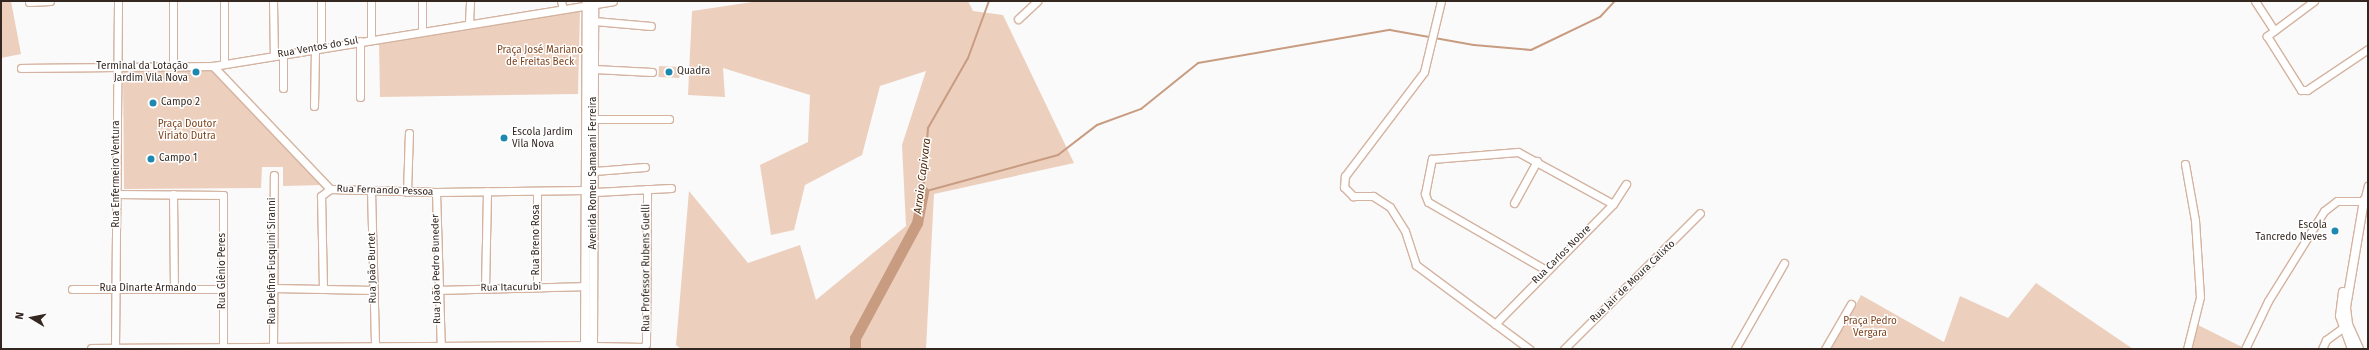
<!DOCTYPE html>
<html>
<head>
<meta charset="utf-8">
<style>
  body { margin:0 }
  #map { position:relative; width:2369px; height:350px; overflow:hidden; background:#fafafa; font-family:"Fira Sans",sans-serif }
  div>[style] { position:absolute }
  .green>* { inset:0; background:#edcfbe; transform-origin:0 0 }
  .stream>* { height:2px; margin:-1px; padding:0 1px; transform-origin:1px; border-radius:1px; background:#c89c81 }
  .river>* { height:11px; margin:-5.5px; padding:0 5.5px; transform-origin:5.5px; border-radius:5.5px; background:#c89c81 }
  .roads { filter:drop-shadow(1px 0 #d4b3a0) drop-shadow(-1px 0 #d4b3a0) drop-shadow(0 1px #d4b3a0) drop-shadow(0 -1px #d4b3a0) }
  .minor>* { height:7px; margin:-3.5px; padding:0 3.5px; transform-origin:3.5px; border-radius:3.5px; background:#fff }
  .tertiary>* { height:8px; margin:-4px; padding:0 4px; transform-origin:4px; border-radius:4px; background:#fff }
  .dots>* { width:11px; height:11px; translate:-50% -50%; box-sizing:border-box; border:2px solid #fff; border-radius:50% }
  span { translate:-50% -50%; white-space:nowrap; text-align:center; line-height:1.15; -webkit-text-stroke:3px #fff; paint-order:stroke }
  .street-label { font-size:10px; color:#342720 }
  .park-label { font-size:10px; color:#7e441d }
  .poi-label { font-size:10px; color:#342720 }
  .right { translate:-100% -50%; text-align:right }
  .left { translate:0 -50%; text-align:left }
  .water-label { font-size:11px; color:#4c2202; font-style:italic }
  .frame { position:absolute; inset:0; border:2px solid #342720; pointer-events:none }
  .north { position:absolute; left:12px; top:298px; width:40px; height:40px; -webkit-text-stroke:3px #fff; paint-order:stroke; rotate:280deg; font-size:11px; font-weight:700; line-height:16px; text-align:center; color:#342720 }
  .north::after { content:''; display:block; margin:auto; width:14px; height:18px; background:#342720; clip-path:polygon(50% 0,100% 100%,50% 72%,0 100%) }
</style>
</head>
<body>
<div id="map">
  <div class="green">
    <i style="clip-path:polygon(1px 1px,11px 1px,21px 54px,1px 58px)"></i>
    <i style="clip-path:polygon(759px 1px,968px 1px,973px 11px,1003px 15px,1074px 163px,934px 194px,926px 349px,681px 349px,676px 345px,689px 191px,748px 263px,800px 245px,816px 300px,906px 226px,902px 145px,926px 71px,880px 86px,862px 155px,805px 185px,794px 230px,771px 235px,760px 165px,808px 142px,810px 95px,723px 68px,725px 97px,688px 95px,692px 11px)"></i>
    <i style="clip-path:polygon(580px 11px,578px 94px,380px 97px,379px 43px)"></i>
    <i style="left:659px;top:66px;width:21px;height:11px;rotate:3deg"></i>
    <i style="clip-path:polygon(123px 71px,212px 71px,324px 185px,283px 186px,283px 167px,262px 167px,261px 188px,124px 189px)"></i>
    <i style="clip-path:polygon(2036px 283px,2133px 349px,1831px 349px,1861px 295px,1944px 342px,1960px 296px,2008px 318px)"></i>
    <i style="clip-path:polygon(2198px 325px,2242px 347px,2241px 349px,2191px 349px)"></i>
  </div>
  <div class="stream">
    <i style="left:989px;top:1px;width:61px;rotate:110.2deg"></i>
    <i style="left:968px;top:58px;width:81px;rotate:119.7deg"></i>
    <i style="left:928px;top:128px;width:64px;rotate:94.5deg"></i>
    <i style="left:923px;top:192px;width:140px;rotate:-15.3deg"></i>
    <i style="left:1058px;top:155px;width:49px;rotate:-37.6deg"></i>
    <i style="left:1097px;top:125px;width:47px;rotate:-20deg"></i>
    <i style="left:1141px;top:109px;width:73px;rotate:-38.9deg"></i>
    <i style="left:1198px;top:63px;width:195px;rotate:-9.8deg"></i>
    <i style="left:1390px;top:30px;width:85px;rotate:10.1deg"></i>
    <i style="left:1474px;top:45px;width:57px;rotate:5deg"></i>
    <i style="left:1531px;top:50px;width:76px;rotate:-25.6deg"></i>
    <i style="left:1600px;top:17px;width:22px;rotate:-47deg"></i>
  </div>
  <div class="river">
    <i style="left:855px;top:349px;width:11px;rotate:-90deg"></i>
    <i style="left:855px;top:338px;width:131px;rotate:-61.7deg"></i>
    <i style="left:917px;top:223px;width:32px;rotate:-79deg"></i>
  </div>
  <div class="roads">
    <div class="minor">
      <i style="left:173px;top:1px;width:64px;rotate:90deg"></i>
      <i style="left:224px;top:1px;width:63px;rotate:90deg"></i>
      <i style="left:273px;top:1px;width:55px;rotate:89deg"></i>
      <i style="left:321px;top:1px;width:46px;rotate:90deg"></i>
      <i style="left:422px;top:1px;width:30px;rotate:90deg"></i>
      <i style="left:561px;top:1px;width:8px;rotate:76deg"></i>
      <i style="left:1441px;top:1px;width:73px;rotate:103.5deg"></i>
      <i style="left:1424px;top:72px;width:131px;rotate:127.2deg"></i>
      <i style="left:1345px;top:176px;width:11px;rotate:95deg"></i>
      <i style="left:1344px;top:187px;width:13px;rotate:45deg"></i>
      <i style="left:1353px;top:196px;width:20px"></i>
      <i style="left:1373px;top:196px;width:20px;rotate:33deg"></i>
      <i style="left:1390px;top:207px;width:28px;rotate:58deg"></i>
      <i style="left:1405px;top:231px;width:36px;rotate:72deg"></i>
      <i style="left:1416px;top:265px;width:141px;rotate:36.6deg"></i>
      <i style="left:2255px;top:1px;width:33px;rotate:57deg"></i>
      <i style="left:2314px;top:1px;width:59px;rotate:143.3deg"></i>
      <i style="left:2267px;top:36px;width:64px;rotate:57.8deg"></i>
      <i style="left:2301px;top:90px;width:6px"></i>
      <i style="left:2307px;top:90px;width:73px;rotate:-33.9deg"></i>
      <i style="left:29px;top:2px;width:21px;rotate:-3deg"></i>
      <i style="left:1018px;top:19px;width:26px;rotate:-43deg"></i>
      <i style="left:594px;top:21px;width:57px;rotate:5deg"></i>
      <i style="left:469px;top:22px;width:21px;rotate:-87deg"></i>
      <i style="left:371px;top:39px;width:38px;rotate:-90deg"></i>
      <i style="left:213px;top:66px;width:170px;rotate:46.4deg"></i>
      <i style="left:330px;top:189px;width:106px;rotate:1.6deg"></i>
      <i style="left:436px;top:192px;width:150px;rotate:-0.8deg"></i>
      <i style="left:21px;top:68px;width:192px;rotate:-0.6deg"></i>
      <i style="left:213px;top:66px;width:405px;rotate:-9.2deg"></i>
      <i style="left:594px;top:69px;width:58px;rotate:3deg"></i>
      <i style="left:283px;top:88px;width:34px;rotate:-90deg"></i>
      <i style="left:360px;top:97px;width:56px;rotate:-90deg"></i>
      <i style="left:314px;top:106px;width:58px;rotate:-89deg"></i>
      <i style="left:594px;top:119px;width:75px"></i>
      <i style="left:2185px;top:164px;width:57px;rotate:79.9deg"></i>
      <i style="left:2195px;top:220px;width:77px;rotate:86.3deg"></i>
      <i style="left:2200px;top:297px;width:54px;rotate:104deg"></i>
      <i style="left:594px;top:171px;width:51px;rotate:-4.5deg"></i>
      <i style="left:371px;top:190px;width:156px;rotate:88.5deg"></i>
      <i style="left:407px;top:192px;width:59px;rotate:-88.1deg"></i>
      <i style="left:436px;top:192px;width:157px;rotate:88.2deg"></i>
      <i style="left:595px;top:192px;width:76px;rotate:-3deg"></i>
      <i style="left:116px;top:194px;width:107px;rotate:0.5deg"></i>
      <i style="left:223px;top:195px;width:153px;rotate:90deg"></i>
      <i style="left:173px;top:194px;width:95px;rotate:89.4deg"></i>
      <i style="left:1514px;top:203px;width:48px;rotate:-61.3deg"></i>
      <i style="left:1546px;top:270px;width:136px;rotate:-150deg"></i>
      <i style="left:1428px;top:202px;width:9px;rotate:-111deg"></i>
      <i style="left:1425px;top:194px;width:36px;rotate:-79deg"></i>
      <i style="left:1432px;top:159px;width:86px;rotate:-4.7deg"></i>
      <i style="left:1518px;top:152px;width:108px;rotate:28.7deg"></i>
      <i style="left:537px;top:287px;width:95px;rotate:-90deg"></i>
      <i style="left:273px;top:288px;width:101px;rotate:1.1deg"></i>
      <i style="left:485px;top:288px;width:97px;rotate:-88.8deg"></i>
      <i style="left:72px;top:289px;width:151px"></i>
      <i style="left:323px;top:289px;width:93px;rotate:-91.2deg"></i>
      <i style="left:321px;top:196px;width:11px;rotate:-38deg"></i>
      <i style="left:436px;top:290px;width:149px;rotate:-1.5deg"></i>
      <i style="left:1495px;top:324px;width:168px;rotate:-45.5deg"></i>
      <i style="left:1613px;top:204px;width:24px;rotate:-57deg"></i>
      <i style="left:593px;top:346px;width:50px;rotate:1.1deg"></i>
      <i style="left:643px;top:347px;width:4px;rotate:-45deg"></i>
      <i style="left:646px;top:344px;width:155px;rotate:-89.6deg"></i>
      <i style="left:115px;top:348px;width:347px;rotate:-89.5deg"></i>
      <i style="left:273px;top:348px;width:173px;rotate:-89.7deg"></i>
      <i style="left:1564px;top:349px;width:192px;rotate:-45deg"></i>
      <i style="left:1735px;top:349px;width:99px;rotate:-60.3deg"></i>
      <i style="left:1825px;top:349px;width:52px;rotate:-60deg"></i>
      <i style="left:2245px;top:349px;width:53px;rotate:-64.4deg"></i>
      <i style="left:2268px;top:301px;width:106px;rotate:-58.1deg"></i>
      <i style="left:2324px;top:211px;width:16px;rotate:-38deg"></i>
      <i style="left:2337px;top:201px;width:27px"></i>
      <i style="left:2364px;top:201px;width:16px;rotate:-76deg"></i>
      <i style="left:2322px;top:349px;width:10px;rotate:-66deg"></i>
      <i style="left:2326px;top:340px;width:27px;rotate:-36deg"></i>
    </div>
    <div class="tertiary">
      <i style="left:2343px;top:292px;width:24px;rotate:97deg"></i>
      <i style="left:2340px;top:316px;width:35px;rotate:70deg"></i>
      <i style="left:585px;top:346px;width:345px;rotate:-89.7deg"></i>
      <i style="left:92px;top:349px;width:501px;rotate:-0.34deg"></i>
      <i style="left:593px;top:346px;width:345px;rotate:-89.8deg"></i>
      <i style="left:2359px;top:349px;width:27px;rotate:-114deg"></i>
      <i style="left:2348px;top:324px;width:17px;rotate:-97deg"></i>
      <i style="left:2346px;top:307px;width:108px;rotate:-80.4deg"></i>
    </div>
  </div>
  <div class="dots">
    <i style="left:196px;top:72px;background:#1e89b0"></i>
    <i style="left:669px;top:72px;background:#1e89b0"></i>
    <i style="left:153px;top:103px;background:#1e89b0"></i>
    <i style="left:504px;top:138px;background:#1e89b0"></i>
    <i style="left:151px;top:159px;background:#1e89b0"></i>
    <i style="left:2335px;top:231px;background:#1e89b0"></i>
  </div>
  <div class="street-label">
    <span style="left:318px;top:48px;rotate:-10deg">Rua Ventos do Sul</span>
    <span style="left:594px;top:173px;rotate:-90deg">Avenida Romeu Samarani Ferreira</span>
    <span style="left:117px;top:174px;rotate:-90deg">Rua Enfermeiro Ventura</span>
    <span style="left:385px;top:191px;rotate:2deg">Rua Fernando Pessoa</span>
    <span style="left:537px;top:240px;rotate:-90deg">Rua Breno Rosa</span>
    <span style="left:1562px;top:255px;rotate:-45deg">Rua Carlos Nobre</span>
    <span style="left:273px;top:261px;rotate:-90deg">Rua Delfina Fusquini Siranni</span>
    <span style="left:373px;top:268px;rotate:-91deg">Rua João Burtet</span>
    <span style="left:647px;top:268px;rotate:-90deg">Rua Professor Rubens Guelli</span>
    <span style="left:437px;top:269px;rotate:-91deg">Rua João Pedro Buneder</span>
    <span style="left:223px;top:271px;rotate:-90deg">Rua Glênio Peres</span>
    <span style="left:1633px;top:282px;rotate:-44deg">Rua Jair de Moura Calixto</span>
    <span style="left:511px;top:288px;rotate:-1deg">Rua Itacurubi</span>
    <span style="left:148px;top:289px">Rua Dinarte Armando</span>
  </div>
  <div class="park-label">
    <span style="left:540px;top:56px">Praça José Mariano<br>de Freitas Beck</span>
    <span style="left:187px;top:130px">Praça Doutor<br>Viriato Dutra</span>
    <span style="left:1870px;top:327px">Praça Pedro<br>Vergara</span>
  </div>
  <div class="poi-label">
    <span class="right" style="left:188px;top:72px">Terminal da Lotação<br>Jardim Vila Nova</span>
    <span class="left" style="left:677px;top:72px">Quadra</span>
    <span class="left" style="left:161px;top:103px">Campo 2</span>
    <span class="left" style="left:512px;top:138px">Escola Jardim<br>Vila Nova</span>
    <span class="left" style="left:159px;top:159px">Campo 1</span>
    <span class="right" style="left:2327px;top:231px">Escola<br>Tancredo Neves</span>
  </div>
  <div class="water-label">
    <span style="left:923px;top:176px;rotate:-83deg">Arroio Capivara</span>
  </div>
  <div class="frame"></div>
  <div class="north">N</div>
</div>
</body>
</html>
